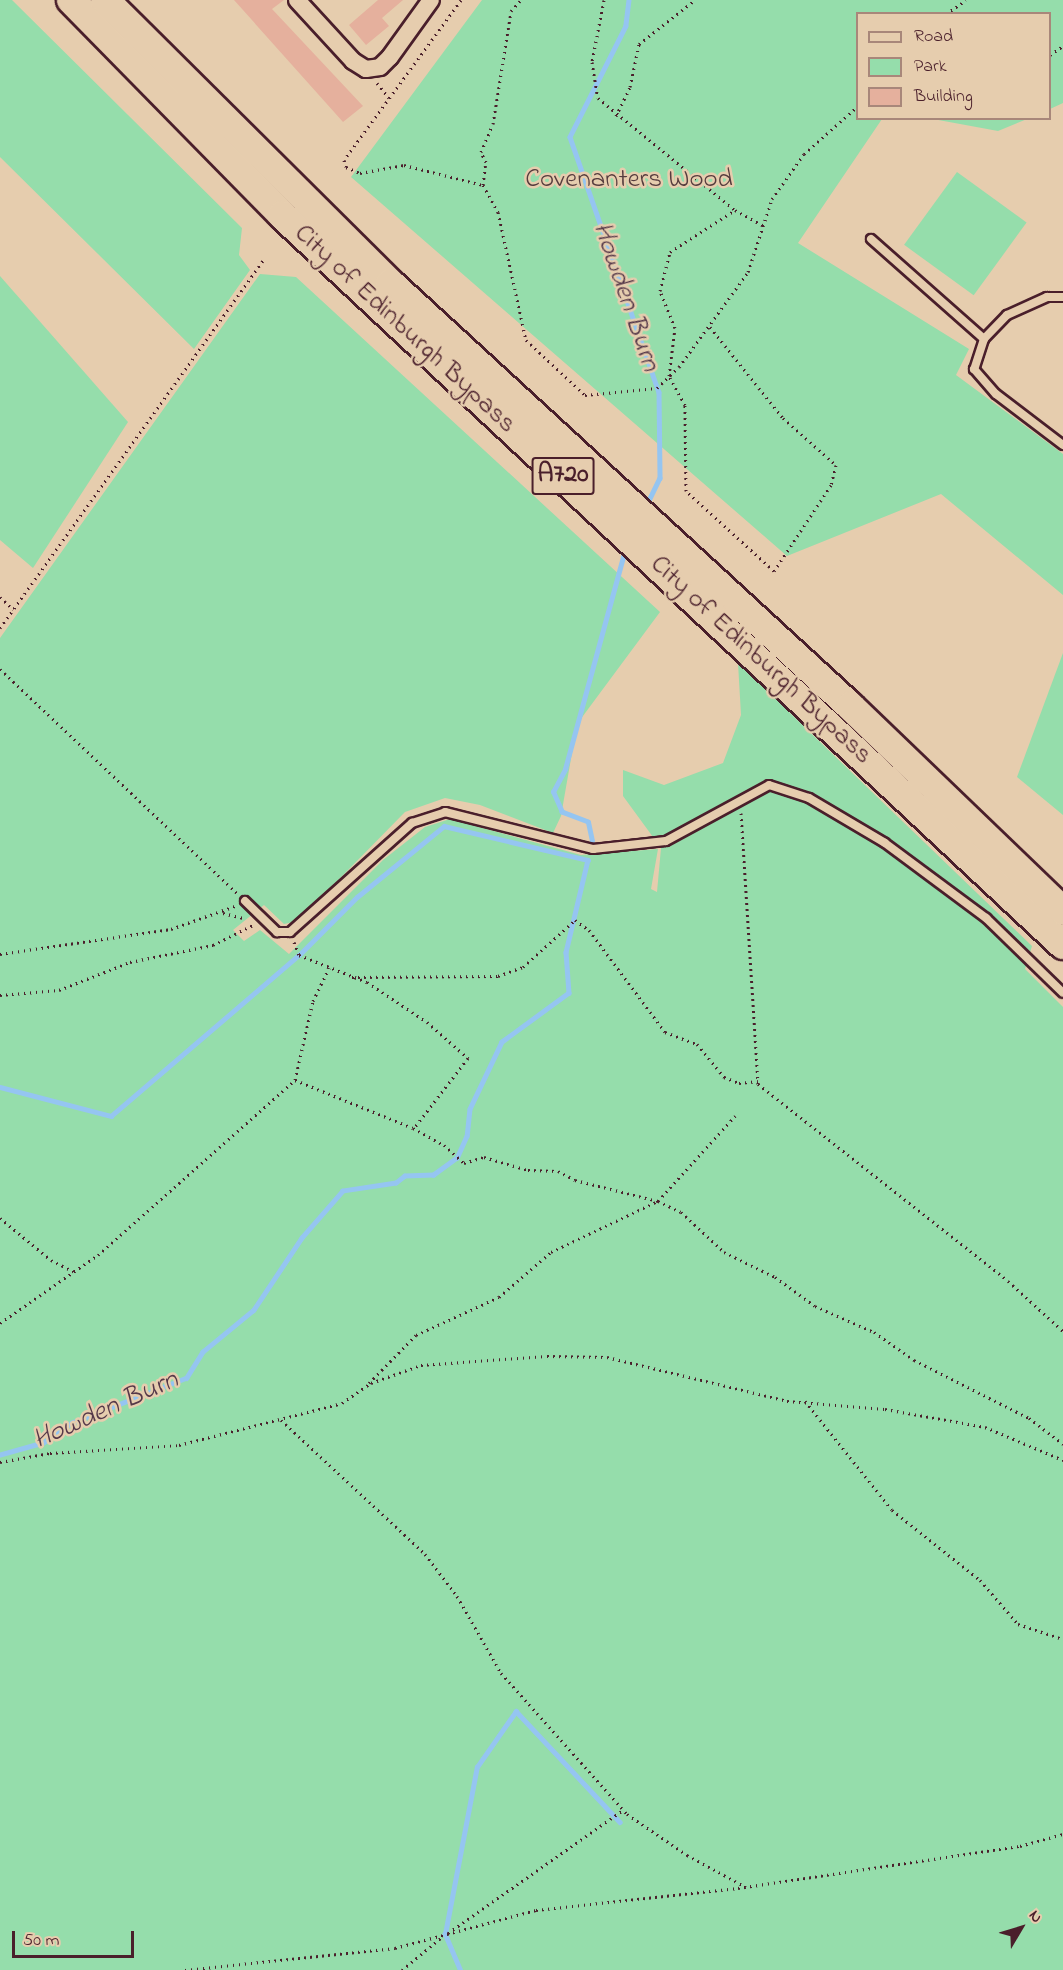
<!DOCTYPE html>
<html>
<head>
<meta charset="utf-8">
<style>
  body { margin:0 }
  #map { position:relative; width:1063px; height:1970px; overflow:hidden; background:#e6cdae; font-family:"Indie Flower",sans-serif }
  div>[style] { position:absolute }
  .green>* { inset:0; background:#95ddab; transform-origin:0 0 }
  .stream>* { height:4.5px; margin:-2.25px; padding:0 2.25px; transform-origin:2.25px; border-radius:2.25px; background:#95c5f1 }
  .building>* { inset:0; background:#e5b09d }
  .path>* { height:3px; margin-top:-1.5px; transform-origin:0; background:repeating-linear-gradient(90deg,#4a1f2b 0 1.5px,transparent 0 6px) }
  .roads { filter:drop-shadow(2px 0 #4a1f2b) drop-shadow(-2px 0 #4a1f2b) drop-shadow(0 2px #4a1f2b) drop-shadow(0 -2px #4a1f2b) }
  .service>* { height:8px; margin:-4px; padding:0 4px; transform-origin:4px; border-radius:4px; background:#e6cdae }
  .minor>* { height:16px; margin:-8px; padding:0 8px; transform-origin:8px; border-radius:8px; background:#e6cdae }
  .trunk>* { height:28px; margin:-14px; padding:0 14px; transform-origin:14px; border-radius:14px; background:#e6cdae }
  span { translate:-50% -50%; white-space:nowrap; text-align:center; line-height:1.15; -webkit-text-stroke:5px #e6cdae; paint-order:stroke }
  .shield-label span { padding:2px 4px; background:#e6cdae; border:2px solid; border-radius:4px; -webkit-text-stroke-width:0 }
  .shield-label { font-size:26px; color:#4a1f2b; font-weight:700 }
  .park-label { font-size:27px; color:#553c3e }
  .street-label { font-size:27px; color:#4a1f2b }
  .water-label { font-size:28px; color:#553849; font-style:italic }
  .legend { position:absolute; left:856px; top:12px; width:195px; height:108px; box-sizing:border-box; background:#e6cdae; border:2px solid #a8877a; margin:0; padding:8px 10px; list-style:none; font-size:18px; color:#4a1f2b }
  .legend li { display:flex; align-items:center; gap:12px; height:30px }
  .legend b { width:30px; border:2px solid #a8877a }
  .north { position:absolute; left:991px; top:1898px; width:60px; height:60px; -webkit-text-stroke:4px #e6cdae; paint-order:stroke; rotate:52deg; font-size:16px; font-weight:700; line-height:24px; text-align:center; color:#4a1f2b }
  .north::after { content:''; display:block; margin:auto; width:21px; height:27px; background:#4a1f2b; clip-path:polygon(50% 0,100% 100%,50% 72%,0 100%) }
  .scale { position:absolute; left:12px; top:1931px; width:122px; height:27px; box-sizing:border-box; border:3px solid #4a1f2b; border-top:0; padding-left:8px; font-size:18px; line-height:21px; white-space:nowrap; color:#4a1f2b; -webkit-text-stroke:4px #e6cdae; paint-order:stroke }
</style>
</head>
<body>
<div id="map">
  <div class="green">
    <i style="clip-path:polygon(0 0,12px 0,242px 228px,239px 255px,250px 270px,194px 349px,0 157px)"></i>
    <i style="clip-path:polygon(482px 0,1063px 0,1063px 103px,1050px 109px,1050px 14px,858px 14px,858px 118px,882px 119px,798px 243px,969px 349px,956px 375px,1063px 454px,1063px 595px,941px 494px,787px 556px,351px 177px)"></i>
    <i style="clip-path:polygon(933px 119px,1027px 119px,998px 131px)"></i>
    <i style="left:957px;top:172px;width:86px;height:90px;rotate:36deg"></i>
    <i style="clip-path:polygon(260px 274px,296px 277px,660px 612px,577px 724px,561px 816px,553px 833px,480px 805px,445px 798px,405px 812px,298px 921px,284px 924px,264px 905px,233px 930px,244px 941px,260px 930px,289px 954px,383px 860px,425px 827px,450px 819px,581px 855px,658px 849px,651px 889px,657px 892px,661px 848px,623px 796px,623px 770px,664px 785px,723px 763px,741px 715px,738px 663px,1032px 946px,1025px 969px,1063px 1007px,1063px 1970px,0 1970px,0 638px)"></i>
    <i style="clip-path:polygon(0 276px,128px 422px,33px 568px,0 540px)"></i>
    <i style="clip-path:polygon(1063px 653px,1063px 815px,1017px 777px)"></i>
  </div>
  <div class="stream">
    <i style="left:629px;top:0;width:26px;rotate:97deg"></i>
    <i style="left:626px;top:26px;width:124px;rotate:116.8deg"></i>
    <i style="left:570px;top:137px;width:270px;rotate:70.8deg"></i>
    <i style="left:659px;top:392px;width:86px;rotate:89.3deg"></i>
    <i style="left:660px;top:478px;width:25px;rotate:116deg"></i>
    <i style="left:592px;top:841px;width:19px;rotate:-102deg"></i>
    <i style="left:588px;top:822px;width:28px;rotate:-159deg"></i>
    <i style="left:562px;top:812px;width:22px;rotate:-114deg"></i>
    <i style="left:553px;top:792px;width:26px;rotate:-62deg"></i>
    <i style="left:565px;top:769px;width:224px;rotate:-74.7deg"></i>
    <i style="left:0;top:1087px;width:115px;rotate:14.6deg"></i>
    <i style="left:111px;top:1116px;width:248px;rotate:-40.6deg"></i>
    <i style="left:299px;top:955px;width:82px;rotate:-45deg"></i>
    <i style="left:357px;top:897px;width:112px;rotate:-39.2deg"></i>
    <i style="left:444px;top:826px;width:148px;rotate:13.3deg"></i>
    <i style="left:588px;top:860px;width:95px;rotate:103.4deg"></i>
    <i style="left:566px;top:952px;width:41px;rotate:85.8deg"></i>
    <i style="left:569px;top:993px;width:83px;rotate:143.8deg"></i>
    <i style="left:502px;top:1042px;width:74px;rotate:115.5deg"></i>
    <i style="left:470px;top:1109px;width:27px;rotate:96deg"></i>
    <i style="left:467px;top:1136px;width:24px;rotate:114deg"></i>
    <i style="left:457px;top:1158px;width:29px;rotate:144deg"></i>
    <i style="left:434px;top:1175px;width:29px;rotate:178deg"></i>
    <i style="left:405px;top:1176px;width:11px;rotate:142deg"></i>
    <i style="left:396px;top:1183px;width:54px;rotate:171.4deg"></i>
    <i style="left:343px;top:1191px;width:62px;rotate:131.1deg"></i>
    <i style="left:302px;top:1238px;width:87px;rotate:123.7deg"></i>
    <i style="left:254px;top:1310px;width:66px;rotate:140.5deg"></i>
    <i style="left:203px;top:1352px;width:31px;rotate:122deg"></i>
    <i style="left:187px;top:1378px;width:123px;rotate:158.6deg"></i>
    <i style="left:72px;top:1423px;width:35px;rotate:145deg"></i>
    <i style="left:43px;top:1443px;width:45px;rotate:164.4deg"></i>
    <i style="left:460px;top:1970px;width:39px;rotate:-113deg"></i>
    <i style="left:445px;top:1934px;width:170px;rotate:-79.2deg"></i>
    <i style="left:477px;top:1767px;width:68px;rotate:-55.1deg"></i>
    <i style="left:516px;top:1711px;width:152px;rotate:46.9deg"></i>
  </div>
  <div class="building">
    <i style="clip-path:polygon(234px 0,284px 0,272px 9px,363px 106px,343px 122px)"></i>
    <i style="clip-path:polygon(378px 0,403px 0,382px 18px,389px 26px,366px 45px,349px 25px)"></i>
  </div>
  <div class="path">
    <i style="left:461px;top:0;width:198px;rotate:126.2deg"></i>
    <i style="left:344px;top:160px;width:7px;rotate:74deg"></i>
    <i style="left:346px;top:167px;width:15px;rotate:23deg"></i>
    <i style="left:360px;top:173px;width:45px;rotate:-10.3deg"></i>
    <i style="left:404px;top:165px;width:81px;rotate:14.2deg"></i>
    <i style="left:483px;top:185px;width:31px;rotate:61deg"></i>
    <i style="left:498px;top:212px;width:131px;rotate:77.7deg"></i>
    <i style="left:526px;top:340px;width:81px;rotate:43deg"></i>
    <i style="left:585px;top:395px;width:72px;rotate:-5.6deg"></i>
    <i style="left:657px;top:388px;width:30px;rotate:-44deg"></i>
    <i style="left:679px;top:367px;width:117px;rotate:-54deg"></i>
    <i style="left:748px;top:272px;width:77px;rotate:-71.8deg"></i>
    <i style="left:772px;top:199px;width:55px;rotate:-54.6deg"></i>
    <i style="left:804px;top:154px;width:72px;rotate:-41.6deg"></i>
    <i style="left:604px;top:0;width:63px;rotate:101deg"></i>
    <i style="left:592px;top:62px;width:36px;rotate:81deg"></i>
    <i style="left:598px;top:98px;width:177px;rotate:39.3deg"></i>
    <i style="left:735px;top:210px;width:33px;rotate:29deg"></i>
    <i style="left:946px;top:14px;width:24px;rotate:-35deg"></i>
    <i style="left:1050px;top:55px;width:16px;rotate:-35deg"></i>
    <i style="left:377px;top:83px;width:19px;rotate:51deg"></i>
    <i style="left:616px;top:116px;width:32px;rotate:-64deg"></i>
    <i style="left:630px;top:87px;width:44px;rotate:-78.2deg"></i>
    <i style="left:639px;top:44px;width:71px;rotate:-38.2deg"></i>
    <i style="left:483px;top:185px;width:23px;rotate:-83deg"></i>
    <i style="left:486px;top:162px;width:11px;rotate:-117deg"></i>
    <i style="left:481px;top:152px;width:30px;rotate:-67deg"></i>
    <i style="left:493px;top:124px;width:114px;rotate:-80.9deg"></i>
    <i style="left:511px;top:11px;width:15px;rotate:-48deg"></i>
    <i style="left:710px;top:327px;width:117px;rotate:51.3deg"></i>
    <i style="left:783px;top:418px;width:71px;rotate:41.6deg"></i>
    <i style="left:836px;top:465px;width:21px;rotate:104deg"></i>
    <i style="left:831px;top:485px;width:103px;rotate:123.5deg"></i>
    <i style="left:774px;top:571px;width:119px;rotate:-137.7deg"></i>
    <i style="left:686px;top:491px;width:86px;rotate:-90.7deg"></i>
    <i style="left:685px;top:405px;width:33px;rotate:-119deg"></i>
    <i style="left:669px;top:376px;width:48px;rotate:-82.9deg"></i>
    <i style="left:675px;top:328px;width:40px;rotate:-112deg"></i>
    <i style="left:660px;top:291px;width:40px;rotate:-75.6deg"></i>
    <i style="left:670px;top:252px;width:77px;rotate:-32.9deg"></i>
    <i style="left:0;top:597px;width:18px;rotate:43deg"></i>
    <i style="left:0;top:628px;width:452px;rotate:-54.4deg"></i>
    <i style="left:0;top:669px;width:326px;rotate:43.4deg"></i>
    <i style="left:741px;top:813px;width:272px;rotate:86.4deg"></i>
    <i style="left:758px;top:1084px;width:318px;rotate:38.2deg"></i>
    <i style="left:1008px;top:1281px;width:74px;rotate:42.3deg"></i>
    <i style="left:223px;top:913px;width:21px;rotate:14deg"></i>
    <i style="left:294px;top:942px;width:14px;rotate:69deg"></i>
    <i style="left:299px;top:955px;width:73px;rotate:21.7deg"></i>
    <i style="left:367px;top:982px;width:72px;rotate:33.7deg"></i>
    <i style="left:427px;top:1022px;width:55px;rotate:41.3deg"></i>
    <i style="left:468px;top:1058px;width:88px;rotate:127.6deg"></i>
    <i style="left:0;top:954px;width:173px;rotate:-8.3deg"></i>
    <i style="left:171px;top:929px;width:68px;rotate:-19.8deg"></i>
    <i style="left:352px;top:977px;width:146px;rotate:-0.4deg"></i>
    <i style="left:498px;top:976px;width:27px;rotate:-20deg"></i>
    <i style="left:523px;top:967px;width:70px;rotate:-42.1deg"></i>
    <i style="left:575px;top:920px;width:17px;rotate:36deg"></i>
    <i style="left:589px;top:930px;width:127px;rotate:53.3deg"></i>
    <i style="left:665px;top:1032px;width:34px;rotate:21deg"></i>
    <i style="left:697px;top:1044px;width:43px;rotate:50.7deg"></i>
    <i style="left:724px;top:1077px;width:16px;rotate:22deg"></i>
    <i style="left:739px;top:1083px;width:19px;rotate:-6deg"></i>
    <i style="left:0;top:995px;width:59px;rotate:-4.8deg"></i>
    <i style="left:59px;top:990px;width:76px;rotate:-21.5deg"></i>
    <i style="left:130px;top:962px;width:85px;rotate:-11.6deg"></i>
    <i style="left:213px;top:945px;width:45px;rotate:-26.6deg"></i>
    <i style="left:295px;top:1080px;width:127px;rotate:22.1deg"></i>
    <i style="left:413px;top:1128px;width:35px;rotate:29deg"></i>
    <i style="left:444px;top:1145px;width:27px;rotate:42deg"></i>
    <i style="left:464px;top:1163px;width:21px;rotate:-17deg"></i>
    <i style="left:484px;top:1157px;width:46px;rotate:16.5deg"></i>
    <i style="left:528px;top:1170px;width:30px;rotate:2deg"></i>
    <i style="left:558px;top:1171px;width:19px;rotate:28deg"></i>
    <i style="left:575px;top:1180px;width:86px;rotate:14.2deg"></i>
    <i style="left:658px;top:1201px;width:25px;rotate:26deg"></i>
    <i style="left:681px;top:1212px;width:59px;rotate:42.9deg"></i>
    <i style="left:724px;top:1252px;width:57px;rotate:26.1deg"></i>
    <i style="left:775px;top:1277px;width:49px;rotate:35.9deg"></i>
    <i style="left:815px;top:1306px;width:64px;rotate:23.8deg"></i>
    <i style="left:874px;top:1332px;width:49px;rotate:35deg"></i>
    <i style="left:914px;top:1360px;width:129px;rotate:26.8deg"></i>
    <i style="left:1029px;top:1418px;width:43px;rotate:37.4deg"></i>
    <i style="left:0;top:1218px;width:66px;rotate:39.5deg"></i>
    <i style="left:51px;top:1260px;width:25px;rotate:27deg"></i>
    <i style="left:0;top:1323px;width:119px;rotate:-34.8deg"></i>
    <i style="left:98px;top:1255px;width:264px;rotate:-41.6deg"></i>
    <i style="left:295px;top:1080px;width:81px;rotate:-77.2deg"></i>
    <i style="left:313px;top:1001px;width:37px;rotate:-64deg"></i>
    <i style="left:369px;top:1383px;width:67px;rotate:-45.6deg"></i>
    <i style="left:416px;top:1335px;width:91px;rotate:-24.6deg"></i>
    <i style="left:499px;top:1297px;width:69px;rotate:-40.9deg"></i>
    <i style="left:551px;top:1252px;width:119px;rotate:-25.5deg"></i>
    <i style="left:658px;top:1201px;width:115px;rotate:-47.8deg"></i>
    <i style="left:805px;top:1401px;width:139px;rotate:51.4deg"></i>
    <i style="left:892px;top:1510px;width:112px;rotate:38.5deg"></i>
    <i style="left:980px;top:1580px;width:58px;rotate:49.2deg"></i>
    <i style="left:1018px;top:1624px;width:47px;rotate:18.4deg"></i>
    <i style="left:281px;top:1420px;width:197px;rotate:42.9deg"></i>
    <i style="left:425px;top:1554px;width:53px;rotate:52.7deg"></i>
    <i style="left:457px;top:1596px;width:89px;rotate:60.3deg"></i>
    <i style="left:501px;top:1673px;width:189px;rotate:48.2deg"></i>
    <i style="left:627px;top:1814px;width:73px;rotate:34.3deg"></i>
    <i style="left:687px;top:1855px;width:67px;rotate:28.5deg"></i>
    <i style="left:0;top:1462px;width:51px;rotate:-10.2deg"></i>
    <i style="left:50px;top:1453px;width:129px;rotate:-3.5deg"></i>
    <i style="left:179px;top:1445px;width:168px;rotate:-14.4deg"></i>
    <i style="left:342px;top:1403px;width:35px;rotate:-35deg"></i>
    <i style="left:371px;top:1383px;width:53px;rotate:-19.8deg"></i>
    <i style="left:421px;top:1365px;width:126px;rotate:-4.1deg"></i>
    <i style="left:547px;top:1356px;width:60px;rotate:1deg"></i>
    <i style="left:607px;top:1357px;width:185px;rotate:13.7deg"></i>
    <i style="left:787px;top:1401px;width:98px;rotate:4.7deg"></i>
    <i style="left:885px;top:1409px;width:102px;rotate:10.2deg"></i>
    <i style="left:985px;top:1427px;width:85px;rotate:22.9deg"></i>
    <i style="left:448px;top:1933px;width:214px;rotate:-35.1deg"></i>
    <i style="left:185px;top:1970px;width:211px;rotate:-6deg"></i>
    <i style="left:395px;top:1948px;width:146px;rotate:-15.1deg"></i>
    <i style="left:536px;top:1910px;width:203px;rotate:-6.2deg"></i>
    <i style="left:738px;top:1888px;width:285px;rotate:-8.5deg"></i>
    <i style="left:1020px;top:1846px;width:45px;rotate:-15.6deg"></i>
    <i style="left:402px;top:1970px;width:52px;rotate:-39.5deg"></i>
  </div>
  <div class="roads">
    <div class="service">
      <i style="left:871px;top:239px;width:151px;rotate:41.5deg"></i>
      <i style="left:1063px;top:297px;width:16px;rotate:180deg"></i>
      <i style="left:1047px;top:297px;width:44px;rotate:155.8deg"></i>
      <i style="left:1007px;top:315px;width:33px;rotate:134deg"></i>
      <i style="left:984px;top:339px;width:32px;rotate:108deg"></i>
      <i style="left:974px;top:369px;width:33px;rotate:49deg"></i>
      <i style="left:996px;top:394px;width:84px;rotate:37.3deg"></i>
      <i style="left:245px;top:901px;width:45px;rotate:44.1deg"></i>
      <i style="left:277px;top:932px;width:13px"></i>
      <i style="left:290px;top:932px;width:164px;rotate:-41.8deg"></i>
      <i style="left:412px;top:823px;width:35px;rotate:-18deg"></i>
      <i style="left:445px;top:812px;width:153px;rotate:14deg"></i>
      <i style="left:593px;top:849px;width:73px;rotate:-6.3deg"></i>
      <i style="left:666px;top:841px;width:117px;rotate:-28.5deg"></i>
      <i style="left:769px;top:785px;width:42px;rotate:18deg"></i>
      <i style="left:809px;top:798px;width:88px;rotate:30.6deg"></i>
      <i style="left:885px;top:843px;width:126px;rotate:36.6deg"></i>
      <i style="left:986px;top:918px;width:107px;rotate:44.2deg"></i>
    </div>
    <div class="minor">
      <i style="left:297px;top:0;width:83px;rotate:47.4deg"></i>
      <i style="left:353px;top:61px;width:15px;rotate:32deg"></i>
      <i style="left:366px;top:69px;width:14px;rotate:-8deg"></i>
      <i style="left:380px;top:67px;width:14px;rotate:-45deg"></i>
      <i style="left:390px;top:57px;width:70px;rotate:-54.3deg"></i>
    </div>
    <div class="trunk">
      <i style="left:71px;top:0;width:301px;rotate:45.5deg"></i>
      <i style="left:282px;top:215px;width:1069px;rotate:43.07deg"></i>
      <i style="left:105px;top:0;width:402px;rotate:44.8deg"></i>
      <i style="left:390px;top:283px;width:625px;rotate:42.6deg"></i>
      <i style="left:850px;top:706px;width:296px;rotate:43.9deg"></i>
    </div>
  </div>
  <div class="shield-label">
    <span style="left:563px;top:476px">A720</span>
  </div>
  <div class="park-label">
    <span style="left:629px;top:180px">Covenanters Wood</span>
  </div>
  <div class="street-label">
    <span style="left:405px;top:329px;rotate:43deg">City of Edinburgh Bypass</span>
    <span style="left:761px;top:660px;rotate:43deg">City of Edinburgh Bypass</span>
  </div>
  <div class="water-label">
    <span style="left:625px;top:297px;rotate:71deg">Howden Burn</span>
    <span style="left:106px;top:1411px;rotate:-24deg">Howden Burn</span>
  </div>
  <ul class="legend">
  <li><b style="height:8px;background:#e6cdae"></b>Road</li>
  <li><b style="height:16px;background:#95ddab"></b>Park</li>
  <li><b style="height:16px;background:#e5b09d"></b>Building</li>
  </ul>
  <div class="north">N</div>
  <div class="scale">50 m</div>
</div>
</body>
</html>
